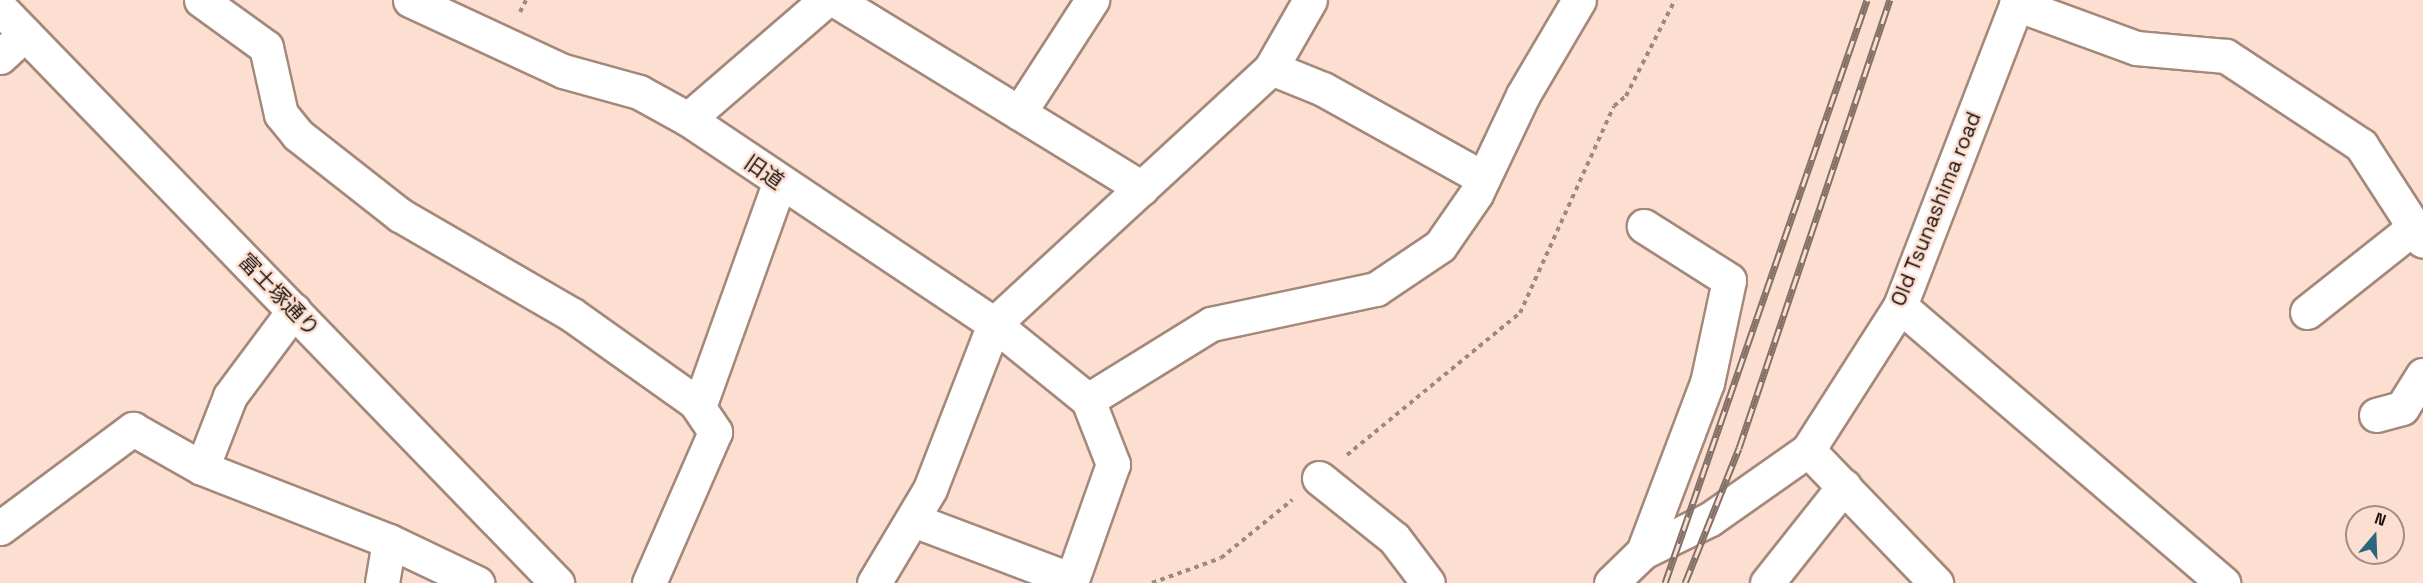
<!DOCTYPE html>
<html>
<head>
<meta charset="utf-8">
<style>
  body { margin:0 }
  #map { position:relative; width:2423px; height:583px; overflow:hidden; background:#fddfd1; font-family:"Space Grotesk","Noto Sans JP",sans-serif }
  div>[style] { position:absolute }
  .path>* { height:4px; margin-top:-2px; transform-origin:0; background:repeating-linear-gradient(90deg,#9e897f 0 4.5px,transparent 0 9px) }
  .roads { filter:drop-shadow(2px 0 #a4897b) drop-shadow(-2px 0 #a4897b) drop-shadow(0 2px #a4897b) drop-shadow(0 -2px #a4897b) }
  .minor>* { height:33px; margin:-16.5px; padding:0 16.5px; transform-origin:16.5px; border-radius:16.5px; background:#fff }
  .rail>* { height:7px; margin-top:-3.5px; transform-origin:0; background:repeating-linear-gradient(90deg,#fddfd1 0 14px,#837067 0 28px); box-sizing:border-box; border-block:2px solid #837067 }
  span { translate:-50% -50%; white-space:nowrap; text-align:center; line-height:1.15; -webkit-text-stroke:5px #fddfd1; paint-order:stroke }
  .street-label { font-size:21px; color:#1d130e }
  .north { position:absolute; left:2345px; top:505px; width:60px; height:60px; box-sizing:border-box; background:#fddfd1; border:2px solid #a38d83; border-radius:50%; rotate:19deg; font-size:16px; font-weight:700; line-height:24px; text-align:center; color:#1d130e }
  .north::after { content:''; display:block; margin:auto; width:21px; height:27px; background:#2b677e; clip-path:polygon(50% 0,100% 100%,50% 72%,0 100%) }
</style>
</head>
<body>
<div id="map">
  <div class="path">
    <i style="left:520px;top:12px;width:13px;rotate:-63deg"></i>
    <i style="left:1347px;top:455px;width:224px;rotate:-39.4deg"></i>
    <i style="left:1520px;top:313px;width:227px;rotate:-65.6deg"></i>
    <i style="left:1614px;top:106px;width:16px;rotate:-40deg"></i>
    <i style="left:1626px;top:96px;width:108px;rotate:-63deg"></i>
    <i style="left:1152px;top:583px;width:73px;rotate:-19.9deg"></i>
    <i style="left:1221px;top:558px;width:92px;rotate:-39.2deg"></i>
  </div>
  <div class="roads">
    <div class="minor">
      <i style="left:201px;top:0;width:80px;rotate:35.9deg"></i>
      <i style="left:266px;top:47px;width:69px;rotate:77.4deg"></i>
      <i style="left:281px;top:114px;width:27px;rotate:51deg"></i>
      <i style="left:298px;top:135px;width:130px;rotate:38.1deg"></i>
      <i style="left:400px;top:215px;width:198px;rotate:30.1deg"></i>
      <i style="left:571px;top:314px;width:152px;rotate:35.4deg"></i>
      <i style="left:695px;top:402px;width:36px;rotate:56deg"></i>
      <i style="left:715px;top:432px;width:165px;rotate:113.6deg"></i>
      <i style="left:410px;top:0;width:169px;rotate:24.9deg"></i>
      <i style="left:563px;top:71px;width:79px;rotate:15.4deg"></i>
      <i style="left:639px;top:92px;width:56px;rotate:28.9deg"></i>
      <i style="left:688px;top:119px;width:368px;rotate:33.8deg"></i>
      <i style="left:994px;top:324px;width:121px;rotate:39deg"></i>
      <i style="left:1088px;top:400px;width:69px;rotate:68.7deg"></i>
      <i style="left:1113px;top:464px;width:123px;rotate:109.5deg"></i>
      <i style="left:1072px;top:580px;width:170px;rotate:-159.3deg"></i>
      <i style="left:835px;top:0;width:360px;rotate:31.5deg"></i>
      <i style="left:2016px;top:4px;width:128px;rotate:20.1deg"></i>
      <i style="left:2136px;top:48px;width:90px;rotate:5.1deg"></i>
      <i style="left:2226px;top:56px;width:162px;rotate:33.4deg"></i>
      <i style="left:2361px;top:145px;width:114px;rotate:57.1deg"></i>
      <i style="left:0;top:8px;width:801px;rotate:45.91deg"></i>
      <i style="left:0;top:57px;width:34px;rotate:-43deg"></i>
      <i style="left:1271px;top:68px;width:56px;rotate:22deg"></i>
      <i style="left:1323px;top:89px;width:183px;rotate:29.1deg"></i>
      <i style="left:1019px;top:113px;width:135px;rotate:-57.1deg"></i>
      <i style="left:688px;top:119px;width:182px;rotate:-40.8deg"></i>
      <i style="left:1900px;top:306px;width:426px;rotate:40.6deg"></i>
      <i style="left:2307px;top:312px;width:135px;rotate:-38.4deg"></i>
      <i style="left:1088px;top:400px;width:145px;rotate:-31.7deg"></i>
      <i style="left:1211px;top:324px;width:169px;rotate:-12deg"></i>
      <i style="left:1376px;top:289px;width:77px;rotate:-33.9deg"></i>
      <i style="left:1440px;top:246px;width:63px;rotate:-55.3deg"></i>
      <i style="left:1476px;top:194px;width:110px;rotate:-64.6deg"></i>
      <i style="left:1523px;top:95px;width:110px;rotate:-59.5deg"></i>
      <i style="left:699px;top:407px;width:238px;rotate:-70.3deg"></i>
      <i style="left:2376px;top:415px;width:27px;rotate:-15deg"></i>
      <i style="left:2402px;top:408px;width:39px;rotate:-58deg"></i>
      <i style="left:1808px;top:450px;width:185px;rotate:46.1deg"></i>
      <i style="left:202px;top:468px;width:77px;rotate:-68.7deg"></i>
      <i style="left:230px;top:396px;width:107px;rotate:-53.3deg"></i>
      <i style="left:1319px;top:478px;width:96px;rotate:38.7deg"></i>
      <i style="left:1394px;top:538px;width:56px;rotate:52.9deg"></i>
      <i style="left:0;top:528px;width:166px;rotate:-36.7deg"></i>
      <i style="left:133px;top:429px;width:79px;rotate:29.5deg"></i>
      <i style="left:202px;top:468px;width:201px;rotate:21.3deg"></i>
      <i style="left:389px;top:541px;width:43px;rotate:99.5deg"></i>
      <i style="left:389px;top:541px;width:98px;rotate:25.5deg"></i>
      <i style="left:1643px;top:552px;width:181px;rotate:-69.3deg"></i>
      <i style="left:1707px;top:383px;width:105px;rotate:-77.9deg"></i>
      <i style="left:1729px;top:280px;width:101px;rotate:-147.6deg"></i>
      <i style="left:874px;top:583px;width:109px;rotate:-59.2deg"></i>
      <i style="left:930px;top:489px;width:177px;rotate:-68.8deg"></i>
      <i style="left:994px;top:324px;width:377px;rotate:-42.7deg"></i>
      <i style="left:1271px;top:68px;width:78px;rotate:-60.2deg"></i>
      <i style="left:1611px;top:583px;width:45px;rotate:-44.1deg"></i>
      <i style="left:1643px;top:552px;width:75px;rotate:-26.2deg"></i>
      <i style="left:1710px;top:519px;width:120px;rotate:-35.1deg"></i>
      <i style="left:1808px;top:450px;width:171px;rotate:-57.4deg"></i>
      <i style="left:1900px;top:306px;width:328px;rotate:-68.9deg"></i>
      <i style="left:1767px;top:583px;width:124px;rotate:-51.6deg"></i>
    </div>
  </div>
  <div class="rail">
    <i style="left:1665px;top:583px;width:617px;rotate:-70.89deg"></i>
    <i style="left:1685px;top:583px;width:145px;rotate:-68.2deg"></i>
    <i style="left:1739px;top:448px;width:473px;rotate:-71.4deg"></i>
  </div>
  <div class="street-label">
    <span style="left:764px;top:172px;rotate:35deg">旧道</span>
    <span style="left:1936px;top:209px;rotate:-68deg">Old Tsunashima road</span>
    <span style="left:279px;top:295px;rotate:46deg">富士塚通り</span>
  </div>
  <div class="north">N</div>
</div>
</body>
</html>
